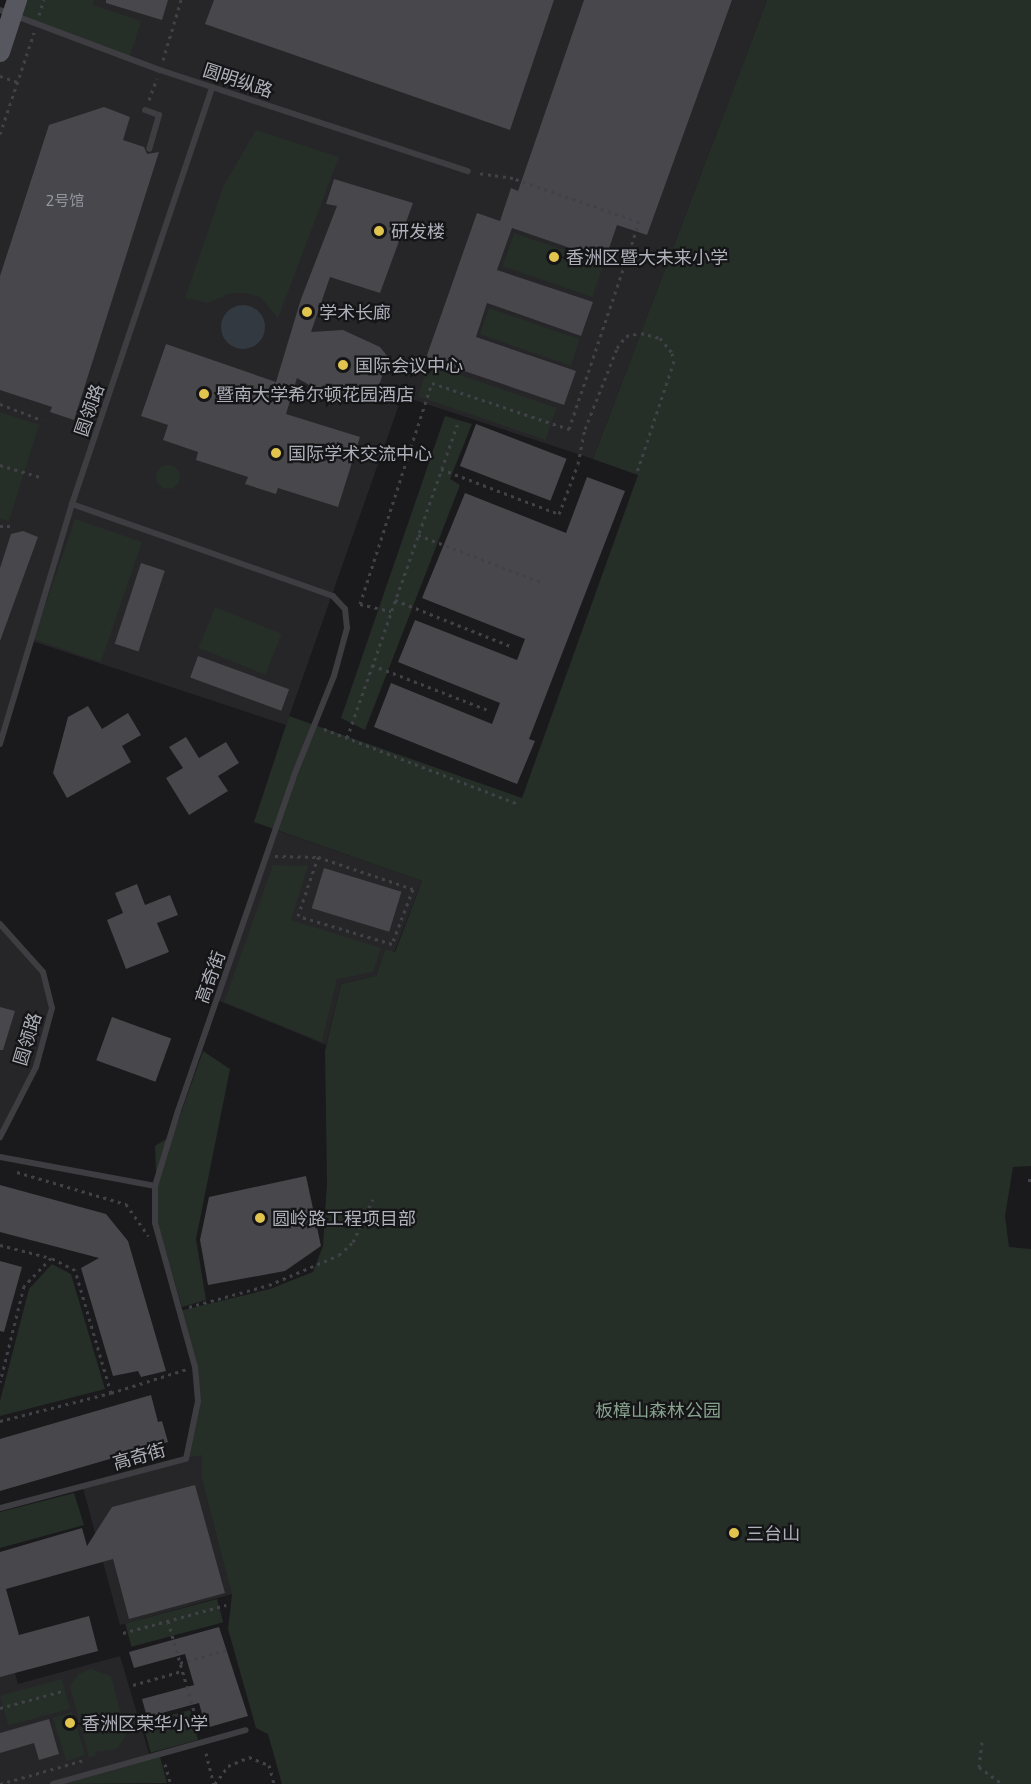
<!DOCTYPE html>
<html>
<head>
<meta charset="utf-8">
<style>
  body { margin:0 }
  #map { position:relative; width:1031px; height:1784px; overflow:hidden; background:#1a1a1c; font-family:"Exo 2","Noto Sans SC",sans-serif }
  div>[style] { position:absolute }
  .built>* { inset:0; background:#262629 }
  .green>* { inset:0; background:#262e28; transform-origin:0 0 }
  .round { border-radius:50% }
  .water>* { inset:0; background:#333941 }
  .building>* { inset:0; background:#47474c; transform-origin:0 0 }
  .path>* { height:3px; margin-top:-1.5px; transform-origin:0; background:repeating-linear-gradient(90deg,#414247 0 3px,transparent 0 7.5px) }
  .service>* { height:6px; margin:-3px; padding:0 3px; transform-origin:3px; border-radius:3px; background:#3d3d42 }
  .primary>* { height:20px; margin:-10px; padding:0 10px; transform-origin:10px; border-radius:10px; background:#57585f }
  .dots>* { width:16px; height:16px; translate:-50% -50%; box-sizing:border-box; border:3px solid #151517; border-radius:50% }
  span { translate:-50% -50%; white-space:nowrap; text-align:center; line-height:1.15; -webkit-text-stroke:4.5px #151517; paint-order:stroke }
  .number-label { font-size:15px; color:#94969e }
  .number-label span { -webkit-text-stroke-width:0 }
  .street-label { font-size:18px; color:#aeb0ba }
  .poi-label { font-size:18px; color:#aeb0ba }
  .left { translate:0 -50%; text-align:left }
  .park-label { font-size:18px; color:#87a38d }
</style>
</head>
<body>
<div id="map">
  <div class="built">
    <i style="clip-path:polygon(17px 0,767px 0,593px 459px,402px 396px,286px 725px,32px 641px,0 743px,0 53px)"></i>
    <i style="clip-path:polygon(276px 830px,422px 881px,394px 952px,385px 949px,376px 976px,341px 984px,326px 1045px,217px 1000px)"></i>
    <i style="clip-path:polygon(0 924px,43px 972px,51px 1008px,36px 1067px,0 1137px)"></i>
    <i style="clip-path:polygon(202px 1454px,202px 1480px,232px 1594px,120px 1625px,83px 1488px)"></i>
    <i style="clip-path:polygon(0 1621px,18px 1684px,120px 1656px,150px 1757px,53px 1784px,0 1784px)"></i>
  </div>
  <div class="green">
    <i style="clip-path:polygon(21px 0,94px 0,93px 5px,141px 21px,130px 56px,17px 14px)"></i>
    <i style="clip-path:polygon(767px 0,1031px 0,1031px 1166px,1013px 1167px,1005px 1216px,1009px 1247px,1031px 1249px,1031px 1784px,282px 1784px,268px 1734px,256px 1728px,228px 1629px,232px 1595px,202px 1480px,202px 1455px,186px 1458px,198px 1400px,195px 1367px,179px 1311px,270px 1289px,313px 1272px,323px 1246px,327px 1183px,325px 1051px,341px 984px,376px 976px,385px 949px,395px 952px,422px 881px,254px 822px,289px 716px,522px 798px,638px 475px,593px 459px)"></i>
    <i style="clip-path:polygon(256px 130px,339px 157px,278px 318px,260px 297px,245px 293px,231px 293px,208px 303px,185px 298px,223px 187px)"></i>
    <i style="left:514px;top:233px;width:95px;height:35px;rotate:19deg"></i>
    <i style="left:489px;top:308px;width:96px;height:28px;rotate:19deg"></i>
    <i style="left:429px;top:364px;width:135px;height:34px;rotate:19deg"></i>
    <i style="clip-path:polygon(0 412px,39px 425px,9px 521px,0 519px)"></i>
    <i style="clip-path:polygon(445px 416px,472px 424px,450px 479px,460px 485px,365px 730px,341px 718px)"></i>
    <i class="round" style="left:156px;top:465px;width:24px;height:24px"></i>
    <i style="left:75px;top:519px;width:71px;height:127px;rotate:19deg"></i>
    <i style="left:215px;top:607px;width:72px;height:44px;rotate:22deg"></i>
    <i style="clip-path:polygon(273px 865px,308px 866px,291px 920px,381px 948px,373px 972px,337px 979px,322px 1042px,224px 1002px)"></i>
    <i style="clip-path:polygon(203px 1051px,230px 1069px,196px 1239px,206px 1300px,182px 1307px,158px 1224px,155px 1146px,173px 1135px)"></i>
    <i style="clip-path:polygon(52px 1264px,71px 1274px,105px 1389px,0 1416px,0 1401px,29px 1289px)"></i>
    <i style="clip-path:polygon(74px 1493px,84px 1525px,0 1548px,0 1512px)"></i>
    <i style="left:217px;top:1599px;width:24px;height:95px;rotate:75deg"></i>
    <i style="clip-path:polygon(91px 1669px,111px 1676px,126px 1735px,117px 1749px,95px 1752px,96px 1756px,89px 1757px,70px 1686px,78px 1674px)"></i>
    <i style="left:62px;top:1679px;width:31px;height:64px;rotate:75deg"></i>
    <i style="left:190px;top:1710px;width:31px;height:49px;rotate:75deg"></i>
    <i style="left:72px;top:1712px;width:45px;height:20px;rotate:73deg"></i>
    <i style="clip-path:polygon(160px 1757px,167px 1783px,64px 1784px)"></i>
  </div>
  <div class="water">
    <i class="round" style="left:221px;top:305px;width:44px;height:44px"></i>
  </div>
  <div class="building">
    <i style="clip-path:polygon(106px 0,168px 0,162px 20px,106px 3px)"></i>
    <i style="clip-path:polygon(214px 0,554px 0,510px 130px,205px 24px)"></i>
    <i style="clip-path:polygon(584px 0,732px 0,647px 235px,617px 225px,605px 260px,512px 228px,497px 270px,593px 302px,581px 336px,487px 303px,476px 337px,576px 371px,564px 405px,426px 358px,477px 213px,500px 221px,511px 188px,518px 191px)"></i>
    <i style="clip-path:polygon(104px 107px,130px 117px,123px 140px,144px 147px,147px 154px,159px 152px,74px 420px,50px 412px,52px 407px,0 390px,0 276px,49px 125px)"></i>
    <i style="clip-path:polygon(334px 179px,413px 203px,380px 293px,330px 277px,311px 332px,343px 330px,380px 347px,388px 357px,376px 396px,363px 401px,335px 400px,297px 378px,286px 414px,360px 437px,338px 507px,278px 488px,276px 494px,245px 484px,248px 477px,196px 460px,198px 452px,163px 440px,168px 425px,141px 416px,166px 344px,276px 382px,301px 299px,337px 206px,326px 204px)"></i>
    <i style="left:476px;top:424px;width:97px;height:45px;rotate:21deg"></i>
    <i style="clip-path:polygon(587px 477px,625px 491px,529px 739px,535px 741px,517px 784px,374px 727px,391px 683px,492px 724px,500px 703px,398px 662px,415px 620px,517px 660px,525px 639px,422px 598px,465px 493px,566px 533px)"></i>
    <i style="clip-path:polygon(23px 531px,38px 537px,0 641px,0 568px,11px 534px)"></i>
    <i style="left:141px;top:563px;width:25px;height:85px;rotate:18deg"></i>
    <i style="left:198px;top:656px;width:97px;height:23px;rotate:20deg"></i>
    <i style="clip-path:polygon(88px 706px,102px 729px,128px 713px,141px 735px,122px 746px,131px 762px,67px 798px,53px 773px,68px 717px)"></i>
    <i style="clip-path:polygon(186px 737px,199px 758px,226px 742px,239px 763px,218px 776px,228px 791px,189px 815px,166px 778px,183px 768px,169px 747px)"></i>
    <i style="left:324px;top:868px;width:81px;height:42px;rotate:17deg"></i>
    <i style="clip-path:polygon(137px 884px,145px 905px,170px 895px,178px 915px,157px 923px,169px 952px,126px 969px,107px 920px,123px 913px,115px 893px)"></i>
    <i style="clip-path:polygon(0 1007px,15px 1011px,3px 1050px,0 1050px)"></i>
    <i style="left:112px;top:1017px;width:63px;height:46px;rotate:20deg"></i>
    <i style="clip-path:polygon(306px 1176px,321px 1246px,285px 1271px,208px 1285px,200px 1240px,209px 1197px)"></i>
    <i style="clip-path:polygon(0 1185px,106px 1214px,128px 1241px,166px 1371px,141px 1377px,138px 1371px,113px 1376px,81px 1268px,99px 1258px,0 1232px)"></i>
    <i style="clip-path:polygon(0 1261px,22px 1267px,4px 1332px,0 1331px)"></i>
    <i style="clip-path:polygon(151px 1395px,158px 1422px,162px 1421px,168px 1442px,0 1491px,0 1439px)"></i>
    <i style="clip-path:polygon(195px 1485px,225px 1593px,129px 1619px,113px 1559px,6px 1589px,19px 1635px,89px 1616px,98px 1651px,0 1677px,0 1552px,82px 1528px,87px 1546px,112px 1507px)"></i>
    <i style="clip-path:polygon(219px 1627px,248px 1716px,206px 1728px,199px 1703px,147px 1717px,142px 1699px,194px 1685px,185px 1654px,134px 1668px,129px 1652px)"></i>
    <i style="clip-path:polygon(49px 1719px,59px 1754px,39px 1760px,34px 1743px,0 1753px,0 1733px)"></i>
  </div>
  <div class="path">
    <i style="left:39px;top:15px;width:16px;rotate:-72deg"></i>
    <i style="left:163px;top:60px;width:63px;rotate:-73.3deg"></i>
    <i style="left:0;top:76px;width:18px;rotate:19deg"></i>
    <i style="left:149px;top:100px;width:23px;rotate:-70deg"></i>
    <i style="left:0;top:134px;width:107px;rotate:-71.4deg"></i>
    <i style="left:0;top:404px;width:45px;rotate:20.9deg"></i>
    <i style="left:0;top:465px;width:45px;rotate:16.8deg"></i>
    <i style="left:441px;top:469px;width:126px;rotate:20.9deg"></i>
    <i style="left:559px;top:514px;width:53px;rotate:-69.2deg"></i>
    <i style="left:578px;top:464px;width:36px;rotate:-79deg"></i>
    <i style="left:585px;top:429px;width:87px;rotate:-68.4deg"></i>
    <i style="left:617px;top:348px;width:15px;rotate:-53deg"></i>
    <i style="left:626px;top:336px;width:15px;rotate:-11deg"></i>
    <i style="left:641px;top:333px;width:20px;rotate:15deg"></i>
    <i style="left:660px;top:338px;width:19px;rotate:51deg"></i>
    <i style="left:672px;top:353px;width:8px;rotate:76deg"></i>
    <i style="left:674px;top:361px;width:117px;rotate:108.4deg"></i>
    <i style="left:0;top:526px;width:10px"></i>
    <i style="left:418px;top:535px;width:132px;rotate:20.9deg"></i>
    <i style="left:395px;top:600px;width:127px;rotate:21.7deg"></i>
    <i style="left:360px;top:604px;width:232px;rotate:-72deg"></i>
    <i style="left:432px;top:383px;width:145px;rotate:18.6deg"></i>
    <i style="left:569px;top:429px;width:219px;rotate:-71.3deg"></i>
    <i style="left:639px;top:222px;width:133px;rotate:-160.8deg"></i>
    <i style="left:513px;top:178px;width:37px;rotate:-172deg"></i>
    <i style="left:360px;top:604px;width:32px;rotate:13deg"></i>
    <i style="left:372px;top:665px;width:124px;rotate:21.2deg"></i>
    <i style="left:324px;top:729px;width:208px;rotate:21.1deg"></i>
    <i style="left:347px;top:738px;width:332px;rotate:-70.6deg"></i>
    <i style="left:275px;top:856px;width:43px;rotate:1.3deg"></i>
    <i style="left:318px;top:857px;width:100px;rotate:18.6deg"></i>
    <i style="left:413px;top:889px;width:59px;rotate:110.9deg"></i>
    <i style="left:392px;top:944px;width:98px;rotate:-163.4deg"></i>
    <i style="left:298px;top:916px;width:62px;rotate:-71.3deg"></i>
    <i style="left:17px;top:1172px;width:114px;rotate:16.4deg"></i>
    <i style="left:126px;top:1204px;width:39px;rotate:55deg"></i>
    <i style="left:1028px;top:1180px;width:3px"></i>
    <i style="left:0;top:1245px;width:53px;rotate:14.3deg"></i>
    <i style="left:51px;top:1258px;width:39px;rotate:134deg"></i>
    <i style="left:24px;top:1286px;width:99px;rotate:104deg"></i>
    <i style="left:189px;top:1307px;width:83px;rotate:-15.4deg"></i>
    <i style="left:269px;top:1285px;width:76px;rotate:-23.2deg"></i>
    <i style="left:339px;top:1255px;width:19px;rotate:-43deg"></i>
    <i style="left:353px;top:1242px;width:47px;rotate:-65.1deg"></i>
    <i style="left:111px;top:1393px;width:80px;rotate:-17.5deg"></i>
    <i style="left:0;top:1421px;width:114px;rotate:-14.2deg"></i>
    <i style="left:111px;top:1393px;width:128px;rotate:-106.3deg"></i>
    <i style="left:75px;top:1270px;width:27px;rotate:-153deg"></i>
    <i style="left:168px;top:1621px;width:116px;rotate:73.9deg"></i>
    <i style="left:123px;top:1633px;width:107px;rotate:-15.2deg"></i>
    <i style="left:180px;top:1663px;width:52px;rotate:-15.6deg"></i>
    <i style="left:133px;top:1685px;width:51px;rotate:-15.9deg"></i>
    <i style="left:0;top:1708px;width:64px;rotate:-15.3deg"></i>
    <i style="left:982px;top:1742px;width:25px;rotate:97deg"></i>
    <i style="left:979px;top:1767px;width:29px;rotate:36deg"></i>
    <i style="left:206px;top:1753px;width:32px;rotate:76deg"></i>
    <i style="left:165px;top:1764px;width:18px;rotate:74deg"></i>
    <i style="left:0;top:1784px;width:87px;rotate:-15.9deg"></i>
    <i style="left:215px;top:1784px;width:22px;rotate:-54deg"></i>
    <i style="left:228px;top:1766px;width:23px;rotate:-23deg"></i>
    <i style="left:249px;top:1757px;width:22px;rotate:22deg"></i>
    <i style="left:269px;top:1765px;width:20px;rotate:75deg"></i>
  </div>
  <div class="service">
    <i style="left:0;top:10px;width:171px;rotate:20.6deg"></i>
    <i style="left:160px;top:70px;width:324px;rotate:18.2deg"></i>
    <i style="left:145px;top:110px;width:15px;rotate:20deg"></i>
    <i style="left:159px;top:115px;width:35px;rotate:106deg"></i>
    <i style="left:0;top:744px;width:251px;rotate:-73.3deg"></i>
    <i style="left:72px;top:504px;width:440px;rotate:-71.4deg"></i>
    <i style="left:0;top:924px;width:64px;rotate:48.1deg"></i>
    <i style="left:43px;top:972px;width:37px;rotate:76deg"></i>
    <i style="left:52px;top:1008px;width:61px;rotate:105.2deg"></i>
    <i style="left:36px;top:1067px;width:79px;rotate:117.2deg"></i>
    <i style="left:0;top:1157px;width:158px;rotate:10.6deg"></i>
    <i style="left:0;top:1508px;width:192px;rotate:-14.8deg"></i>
    <i style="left:186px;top:1459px;width:59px;rotate:-78.3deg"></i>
    <i style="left:198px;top:1401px;width:34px;rotate:-95deg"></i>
    <i style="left:195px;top:1367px;width:149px;rotate:-105.5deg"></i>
    <i style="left:155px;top:1223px;width:37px;rotate:-90deg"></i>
    <i style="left:155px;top:1186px;width:78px;rotate:-73deg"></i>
    <i style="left:178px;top:1111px;width:352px;rotate:-70.9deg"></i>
    <i style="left:293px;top:778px;width:110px;rotate:-68.1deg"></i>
    <i style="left:334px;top:676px;width:50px;rotate:-74.8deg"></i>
    <i style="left:347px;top:628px;width:19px;rotate:-96deg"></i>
    <i style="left:345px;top:609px;width:18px;rotate:-133deg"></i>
    <i style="left:333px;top:596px;width:277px;rotate:-160.6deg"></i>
    <i style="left:53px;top:1784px;width:200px;rotate:-15.6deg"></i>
  </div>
  <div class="primary">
    <i style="left:0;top:52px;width:55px;rotate:-71.9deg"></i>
  </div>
  <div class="dots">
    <i style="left:379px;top:231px;background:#e0c44d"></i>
    <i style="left:554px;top:257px;background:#e0c44d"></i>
    <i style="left:307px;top:312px;background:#e0c44d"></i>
    <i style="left:343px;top:365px;background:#e0c44d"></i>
    <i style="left:204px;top:394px;background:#e0c44d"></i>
    <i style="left:276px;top:453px;background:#e0c44d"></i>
    <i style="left:260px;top:1218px;background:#e0c44d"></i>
    <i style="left:734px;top:1533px;background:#e0c44d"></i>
    <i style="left:70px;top:1723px;background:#e0c44d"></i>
  </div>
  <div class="number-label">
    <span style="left:65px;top:201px">2号馆</span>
  </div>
  <div class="street-label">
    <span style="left:238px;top:80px;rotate:18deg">圆明纵路</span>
    <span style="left:89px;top:410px;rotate:-71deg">圆领路</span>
    <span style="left:210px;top:977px;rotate:-70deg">高奇街</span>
    <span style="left:27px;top:1039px;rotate:-73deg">圆领路</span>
    <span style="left:139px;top:1456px;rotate:-16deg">高奇街</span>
  </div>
  <div class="poi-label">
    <span class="left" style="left:391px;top:231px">研发楼</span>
    <span class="left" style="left:566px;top:257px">香洲区暨大未来小学</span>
    <span class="left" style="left:319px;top:312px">学术长廊</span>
    <span class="left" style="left:355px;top:365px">国际会议中心</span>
    <span class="left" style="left:216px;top:394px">暨南大学希尔顿花园酒店</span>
    <span class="left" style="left:288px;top:453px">国际学术交流中心</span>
    <span class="left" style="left:272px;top:1218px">圆岭路工程项目部</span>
    <span class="left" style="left:746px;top:1533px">三台山</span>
    <span class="left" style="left:82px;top:1723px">香洲区荣华小学</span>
  </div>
  <div class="park-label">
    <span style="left:658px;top:1410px">板樟山森林公园</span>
  </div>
</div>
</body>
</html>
